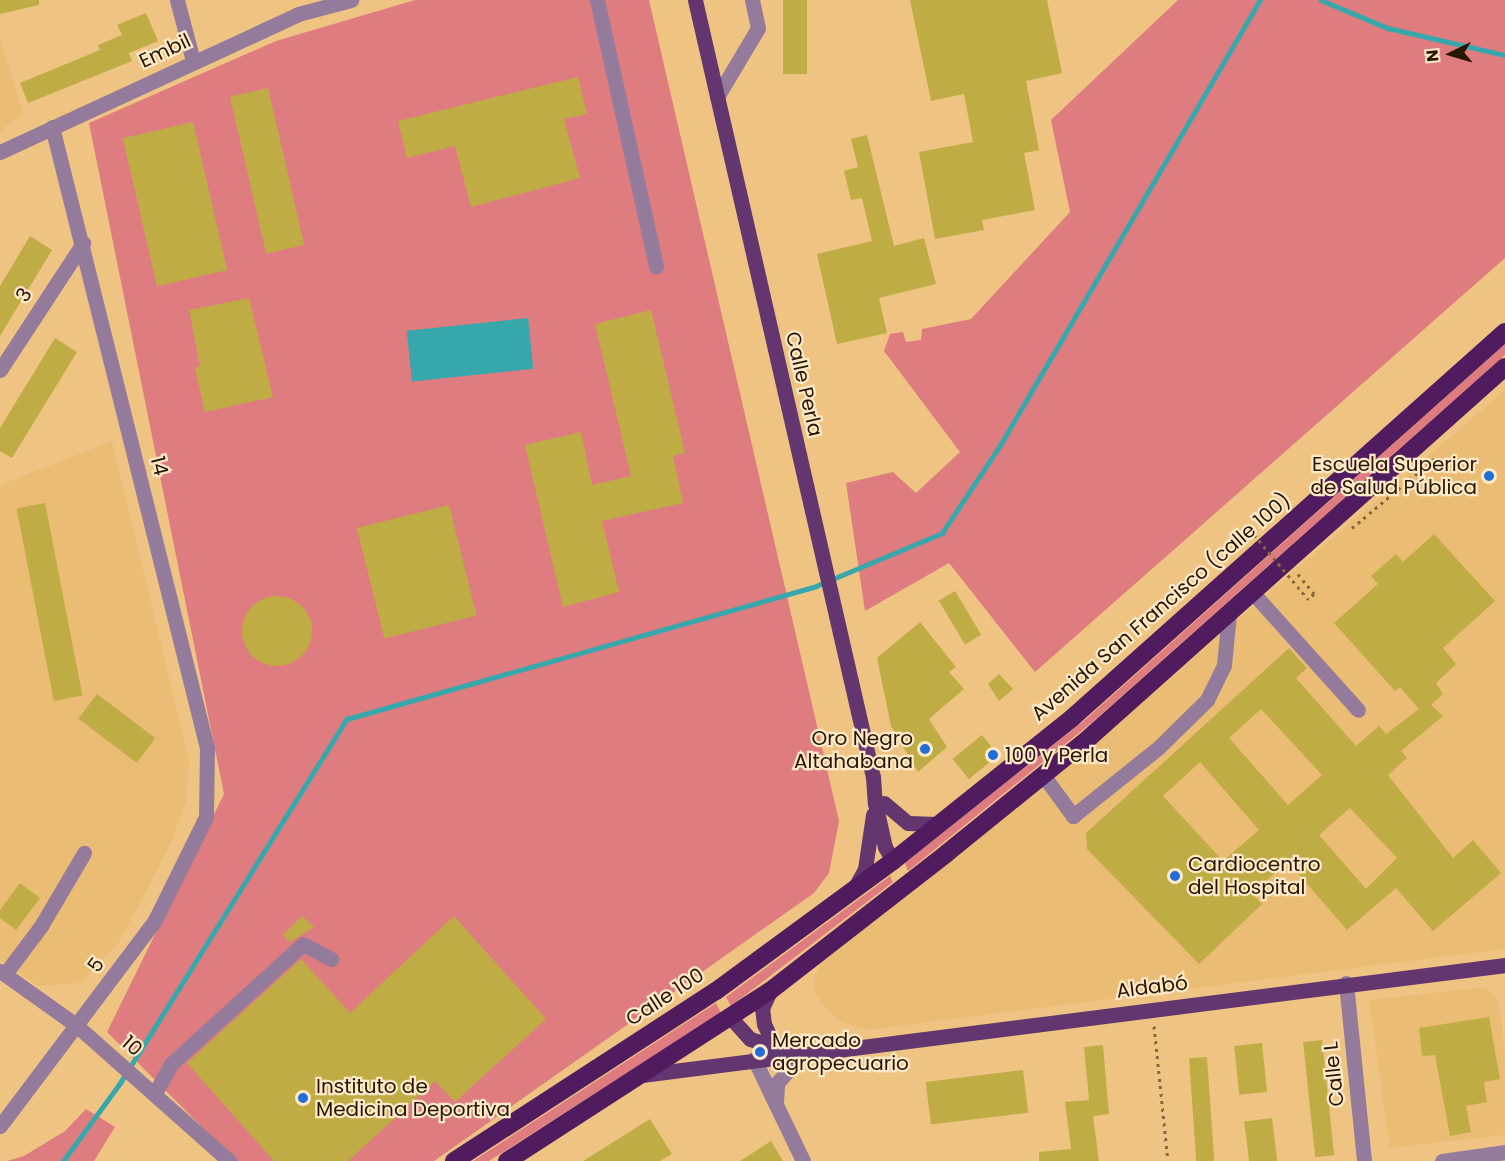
<!DOCTYPE html>
<html>
<head>
<meta charset="utf-8">
<style>
  body { margin:0 }
  #map { position:relative; width:1505px; height:1161px; overflow:hidden; background:#efc483; font-family:Poppins,sans-serif }
  div>[style] { position:absolute }
  .built>* { inset:0; background:#ebbc73 }
  .green>* { inset:0; background:#df7c80 }
  .water>* { inset:0; background:#36a8ac; transform-origin:0 0 }
  .stream>* { height:4.5px; margin:-2.25px; padding:0 2.25px; transform-origin:2.25px; border-radius:2.25px; background:#36a8ac }
  .building>* { inset:0; background:#c0ac44; transform-origin:0 0 }
  .round { border-radius:50% }
  .path>* { height:3px; margin-top:-1.5px; transform-origin:0; background:repeating-linear-gradient(90deg,#85683d 0 3px,transparent 0 7.5px) }
  .minor>* { height:15px; margin:-7.5px; padding:0 7.5px; transform-origin:7.5px; border-radius:7.5px; background:#947b9b }
  .major>* { height:15px; margin:-7.5px; padding:0 7.5px; transform-origin:7.5px; border-radius:7.5px; background:#633670 }
  .highway>* { height:18px; margin:-9px; padding:0 9px; transform-origin:9px; border-radius:9px; background:#511b60 }
  .path-bridge>* { height:3px; margin-top:-1.5px; transform-origin:0; background:repeating-linear-gradient(90deg,#85683d 0 3px,transparent 0 7.5px) }
  .dots>* { width:16px; height:16px; translate:-50% -50%; box-sizing:border-box; border:3px solid #ffe9c9; border-radius:50% }
  span { translate:-50% -50%; white-space:nowrap; text-align:center; line-height:1.15; -webkit-text-stroke:4.5px #ffe9c9; paint-order:stroke }
  .street-label { font-size:20px; color:#271700 }
  .poi-label { font-size:20px; color:#271700 }
  .right { translate:-100% -50%; text-align:right }
  .left { translate:0 -50%; text-align:left }
  .north { position:absolute; left:1421px; top:24px; width:60px; height:60px; -webkit-text-stroke:4px #ffe9c9; paint-order:stroke; rotate:265deg; font-size:16px; font-weight:700; line-height:24px; text-align:center; color:#271700 }
  .north::after { content:''; display:block; margin:auto; width:21px; height:27px; background:#271700; clip-path:polygon(50% 0,100% 100%,50% 72%,0 100%) }
</style>
</head>
<body>
<div id="map">
  <div class="built">
    <i style="clip-path:polygon(0 38px,23px 114px,0 131px)"></i>
    <i style="clip-path:polygon(1505px 390px,1505px 949px,867px 1030px,841px 1022px,825px 1007px,815px 994px,815px 978px,822px 959px,882px 916px,1094px 743px)"></i>
    <i style="clip-path:polygon(112px 441px,189px 760px,186px 801px,171px 843px,118px 944px,81px 983px,38px 986px,0 960px,0 485px)"></i>
    <i style="clip-path:polygon(1485px 987px,1499px 1002px,1505px 1057px,1505px 1135px,1390px 1148px,1369px 1000px)"></i>
  </div>
  <div class="green">
    <i style="clip-path:polygon(415px 0,649px 0,839px 821px,829px 873px,814px 893px,434px 1161px,236px 1161px,107px 1032px,224px 794px,89px 123px,276px 41px)"></i>
    <i style="clip-path:polygon(1178px 0,1505px 0,1505px 258px,1035px 672px,949px 563px,865px 611px,846px 483px,893px 472px,916px 493px,960px 452px,884px 351px,890px 334px,903px 332px,906px 342px,921px 340px,922px 329px,971px 319px,1070px 212px,1051px 120px)"></i>
    <i style="clip-path:polygon(1505px 344px,1505px 355px,1096px 719px,908px 871px,905px 863px,1086px 719px)"></i>
    <i style="clip-path:polygon(890px 876px,893px 882px,731px 1006px,726px 997px)"></i>
    <i style="clip-path:polygon(716px 1003px,721px 1013px,489px 1161px,473px 1161px)"></i>
    <i style="clip-path:polygon(86px 1109px,115px 1127px,94px 1161px,7px 1161px,24px 1156px,65px 1131px)"></i>
  </div>
  <div class="water">
    <i style="left:528px;top:318px;width:51px;height:122px;rotate:84deg"></i>
  </div>
  <div class="stream">
    <i style="left:1321px;top:0;width:73px;rotate:22.7deg"></i>
    <i style="left:1388px;top:28px;width:120px;rotate:13deg"></i>
    <i style="left:63px;top:1161px;width:97px;rotate:-53.8deg"></i>
    <i style="left:120px;top:1083px;width:429px;rotate:-58.1deg"></i>
    <i style="left:347px;top:719px;width:487px;rotate:-15.8deg"></i>
    <i style="left:816px;top:586px;width:137px;rotate:-22.8deg"></i>
    <i style="left:942px;top:533px;width:103px;rotate:-56.5deg"></i>
    <i style="left:999px;top:447px;width:518px;rotate:-59.72deg"></i>
  </div>
  <div class="building">
    <i style="clip-path:polygon(0 0,39px 0,39px 5px,0 14px)"></i>
    <i style="left:783px;top:0;width:24px;height:74px"></i>
    <i style="clip-path:polygon(910px 0,1047px 0,1062px 73px,1026px 81px,1039px 150px,1024px 153px,1035px 210px,982px 220px,984px 230px,935px 239px,919px 152px,973px 142px,964px 94px,931px 101px)"></i>
    <i style="clip-path:polygon(146px 13px,158px 41px,129px 53px,132px 61px,28px 103px,20px 83px,100px 50px,98px 45px,122px 35px,117px 25px)"></i>
    <i style="clip-path:polygon(578px 77px,587px 114px,564px 119px,580px 178px,471px 207px,455px 146px,407px 158px,398px 121px)"></i>
    <i style="left:268px;top:88px;width:161px;height:39px;rotate:77deg"></i>
    <i style="left:193px;top:122px;width:152px;height:72px;rotate:77deg"></i>
    <i style="clip-path:polygon(867px 135px,894px 246px,924px 238px,936px 284px,879px 298px,887px 333px,837px 344px,817px 254px,872px 241px,862px 198px,851px 200px,844px 171px,858px 167px,851px 139px)"></i>
    <i style="clip-path:polygon(30px 236px,52px 250px,0 336px,0 286px)"></i>
    <i style="clip-path:polygon(249px 298px,273px 397px,205px 412px,195px 368px,200px 366px,189px 310px)"></i>
    <i style="clip-path:polygon(651px 310px,685px 453px,673px 456px,683px 503px,602px 521px,619px 592px,563px 607px,525px 445px,581px 432px,592px 485px,631px 476px,595px 324px)"></i>
    <i style="clip-path:polygon(55px 338px,77px 352px,12px 458px,0 451px,0 428px)"></i>
    <i style="left:45px;top:503px;width:196px;height:29px;rotate:79deg"></i>
    <i style="left:449px;top:505px;width:114px;height:95px;rotate:76deg"></i>
    <i style="clip-path:polygon(evenodd,1434px 534px,1495px 601px,1443px 648px,1456px 664px,1436px 683px,1443px 694px,1431px 705px,1443px 716px,1401px 751px,1407px 758px,1388px 775px,1453px 858px,1473px 840px,1501px 873px,1433px 931px,1396px 888px,1347px 930px,1288px 862px,1252px 893px,1262px 904px,1199px 964px,1087px 849px,1086px 833px,1289px 648px,1307px 668px,1296px 678px,1356px 746px,1379px 726px,1386px 734px,1419px 709px,1400px 687px,1395px 691px,1334px 623px,1378px 584px,1371px 576px,1396px 554px,1403px 562px,1434px 534px,1261px 709px,1322px 775px,1288px 805px,1229px 738px,1261px 709px,1434px 534px,1200px 762px,1259px 830px,1223px 861px,1163px 796px,1200px 762px,1434px 534px,1350px 808px,1397px 858px,1366px 889px,1319px 835px,1350px 808px)"></i>
    <i style="left:955px;top:591px;width:51px;height:19px;rotate:59deg"></i>
    <i class="round" style="left:242px;top:596px;width:70px;height:70px"></i>
    <i style="clip-path:polygon(920px 622px,956px 667px,949px 672px,964px 689px,929px 719px,947px 747px,918px 772px,891px 726px,877px 658px)"></i>
    <i style="clip-path:polygon(999px 674px,1013px 689px,999px 701px,988px 684px)"></i>
    <i style="left:97px;top:694px;width:73px;height:31px;rotate:37deg"></i>
    <i style="left:982px;top:735px;width:26px;height:38px;rotate:51deg"></i>
    <i style="clip-path:polygon(20px 883px,40px 898px,16px 930px,0 918px,0 910px)"></i>
    <i style="clip-path:polygon(302px 916px,314px 927px,290px 942px,283px 935px)"></i>
    <i style="clip-path:polygon(454px 916px,546px 1019px,455px 1102px,435px 1081px,348px 1161px,274px 1161px,187px 1063px,301px 959px,350px 1013px)"></i>
    <i style="clip-path:polygon(1489px 1017px,1500px 1079px,1484px 1082px,1487px 1102px,1466px 1106px,1471px 1132px,1450px 1136px,1435px 1055px,1422px 1056px,1419px 1028px)"></i>
    <i style="left:1322px;top:1040px;width:116px;height:19px;rotate:84deg"></i>
    <i style="left:1262px;top:1043px;width:49px;height:28px;rotate:84deg"></i>
    <i style="clip-path:polygon(1103px 1045px,1109px 1114px,1093px 1116px,1099px 1161px,1039px 1161px,1039px 1152px,1071px 1149px,1065px 1102px,1089px 1100px,1084px 1047px)"></i>
    <i style="left:1207px;top:1057px;width:104px;height:18px;rotate:86deg"></i>
    <i style="left:1023px;top:1070px;width:43px;height:98px;rotate:83deg"></i>
    <i style="left:1272px;top:1118px;width:43px;height:28px;rotate:83deg"></i>
    <i style="clip-path:polygon(650px 1119px,672px 1154px,660px 1161px,583px 1161px)"></i>
    <i style="clip-path:polygon(771px 1141px,783px 1161px,740px 1161px)"></i>
  </div>
  <div class="path">
    <i style="left:1352px;top:528px;width:109px;rotate:-40.1deg"></i>
    <i style="left:1248px;top:540px;width:8px;rotate:-130deg"></i>
    <i style="left:1243px;top:534px;width:8px;rotate:-40deg"></i>
    <i style="left:1298px;top:574px;width:26px;rotate:51deg"></i>
    <i style="left:1314px;top:594px;width:8px;rotate:140deg"></i>
    <i style="left:1154px;top:1026px;width:136px;rotate:84.1deg"></i>
  </div>
  <div class="minor">
    <i style="left:177px;top:0;width:63px;rotate:75.3deg"></i>
    <i style="left:597px;top:0;width:273px;rotate:77.5deg"></i>
    <i style="left:717px;top:97px;width:80px;rotate:-59.3deg"></i>
    <i style="left:758px;top:28px;width:29px;rotate:-102deg"></i>
    <i style="left:0;top:152px;width:328px;rotate:-24.8deg"></i>
    <i style="left:298px;top:14px;width:55px;rotate:-14.8deg"></i>
    <i style="left:0;top:370px;width:152px;rotate:-56.8deg"></i>
    <i style="left:1253px;top:593px;width:157px;rotate:48.1deg"></i>
    <i style="left:1043px;top:775px;width:51px;rotate:53.8deg"></i>
    <i style="left:1073px;top:816px;width:109px;rotate:-38.7deg"></i>
    <i style="left:1158px;top:748px;width:69px;rotate:-44.4deg"></i>
    <i style="left:1207px;top:700px;width:39px;rotate:-64deg"></i>
    <i style="left:1224px;top:665px;width:51px;rotate:-84.4deg"></i>
    <i style="left:0;top:971px;width:93px;rotate:35.4deg"></i>
    <i style="left:76px;top:1025px;width:205px;rotate:41.6deg"></i>
    <i style="left:5px;top:974px;width:60px;rotate:-53.1deg"></i>
    <i style="left:41px;top:926px;width:85px;rotate:-59.5deg"></i>
    <i style="left:1346px;top:983px;width:179px;rotate:84.2deg"></i>
    <i style="left:754px;top:1059px;width:113px;rotate:64.3deg"></i>
    <i style="left:155px;top:1093px;width:33px;rotate:-61deg"></i>
    <i style="left:171px;top:1064px;width:178px;rotate:-42.3deg"></i>
    <i style="left:303px;top:944px;width:32px;rotate:28deg"></i>
    <i style="left:776px;top:1104px;width:21px;rotate:-87deg"></i>
    <i style="left:777px;top:1083px;width:40px;rotate:-48deg"></i>
    <i style="left:0;top:1126px;width:256px;rotate:-53deg"></i>
    <i style="left:154px;top:922px;width:117px;rotate:-63.7deg"></i>
    <i style="left:206px;top:817px;width:69px;rotate:-89.2deg"></i>
    <i style="left:207px;top:748px;width:640px;rotate:-104.01deg"></i>
    <i style="left:1442px;top:1161px;width:64px;rotate:-8.1deg"></i>
  </div>
  <div class="major">
    <i style="left:695px;top:0;width:797px;rotate:77.1deg"></i>
    <i style="left:873px;top:777px;width:26px;rotate:86deg"></i>
    <i style="left:875px;top:803px;width:45px;rotate:77.2deg"></i>
    <i style="left:885px;top:847px;width:16px;rotate:60deg"></i>
    <i style="left:884px;top:803px;width:31px;rotate:40deg"></i>
    <i style="left:908px;top:823px;width:30px;rotate:2deg"></i>
    <i style="left:854px;top:889px;width:23px;rotate:-61deg"></i>
    <i style="left:865px;top:869px;width:55px;rotate:-81.6deg"></i>
    <i style="left:770px;top:991px;width:19px;rotate:115deg"></i>
    <i style="left:762px;top:1008px;width:16px;rotate:83deg"></i>
    <i style="left:764px;top:1024px;width:17px;rotate:65deg"></i>
    <i style="left:771px;top:1039px;width:16px;rotate:45deg"></i>
    <i style="left:731px;top:1018px;width:28px;rotate:48deg"></i>
    <i style="left:750px;top:1039px;width:41px;rotate:17.1deg"></i>
    <i style="left:642px;top:1075px;width:870px;rotate:-7.26deg"></i>
  </div>
  <div class="highway">
    <i style="left:454px;top:1161px;width:312px;rotate:-33deg"></i>
    <i style="left:716px;top:991px;width:220px;rotate:-36.3deg"></i>
    <i style="left:893px;top:861px;width:229px;rotate:-38.6deg"></i>
    <i style="left:1072px;top:718px;width:580px;rotate:-41.72deg"></i>
    <i style="left:507px;top:1161px;width:313px;rotate:-32.9deg"></i>
    <i style="left:770px;top:991px;width:224px;rotate:-37.9deg"></i>
    <i style="left:947px;top:853px;width:184px;rotate:-39deg"></i>
    <i style="left:1090px;top:737px;width:556px;rotate:-41.72deg"></i>
  </div>
  <div class="path-bridge">
    <i style="left:1249px;top:529px;width:92px;rotate:49.9deg"></i>
  </div>
  <div class="dots">
    <i style="left:1489px;top:476px;background:#216ed9"></i>
    <i style="left:925px;top:749px;background:#216ed9"></i>
    <i style="left:993px;top:755px;background:#216ed9"></i>
    <i style="left:1175px;top:876px;background:#216ed9"></i>
    <i style="left:760px;top:1052px;background:#216ed9"></i>
    <i style="left:303px;top:1098px;background:#216ed9"></i>
  </div>
  <div class="street-label">
    <span style="left:165px;top:51px;rotate:-25deg">Embil</span>
    <span style="left:24px;top:295px;rotate:-57deg">3</span>
    <span style="left:804px;top:384px;rotate:77deg">Calle Perla</span>
    <span style="left:159px;top:466px;rotate:76deg">14</span>
    <span style="left:1161px;top:607px;rotate:-41deg">Avenida San Francisco (calle 100)</span>
    <span style="left:96px;top:965px;rotate:-53deg">5</span>
    <span style="left:1152px;top:987px;rotate:-7deg">Aldabó</span>
    <span style="left:665px;top:997px;rotate:-33deg">Calle 100</span>
    <span style="left:132px;top:1046px;rotate:41deg">10</span>
    <span style="left:1334px;top:1074px;rotate:-96deg">Calle L</span>
  </div>
  <div class="poi-label">
    <span class="right" style="left:1477px;top:476px">Escuela Superior<br>de Salud Pública</span>
    <span class="right" style="left:913px;top:750px">Oro Negro<br>Altahabana</span>
    <span class="left" style="left:1005px;top:755px">100 y Perla</span>
    <span class="left" style="left:1188px;top:876px">Cardiocentro<br>del Hospital</span>
    <span class="left" style="left:772px;top:1052px">Mercado<br>agropecuario</span>
    <span class="left" style="left:316px;top:1098px">Instituto de<br>Medicina Deportiva</span>
  </div>
  <div class="north">N</div>
</div>
</body>
</html>
